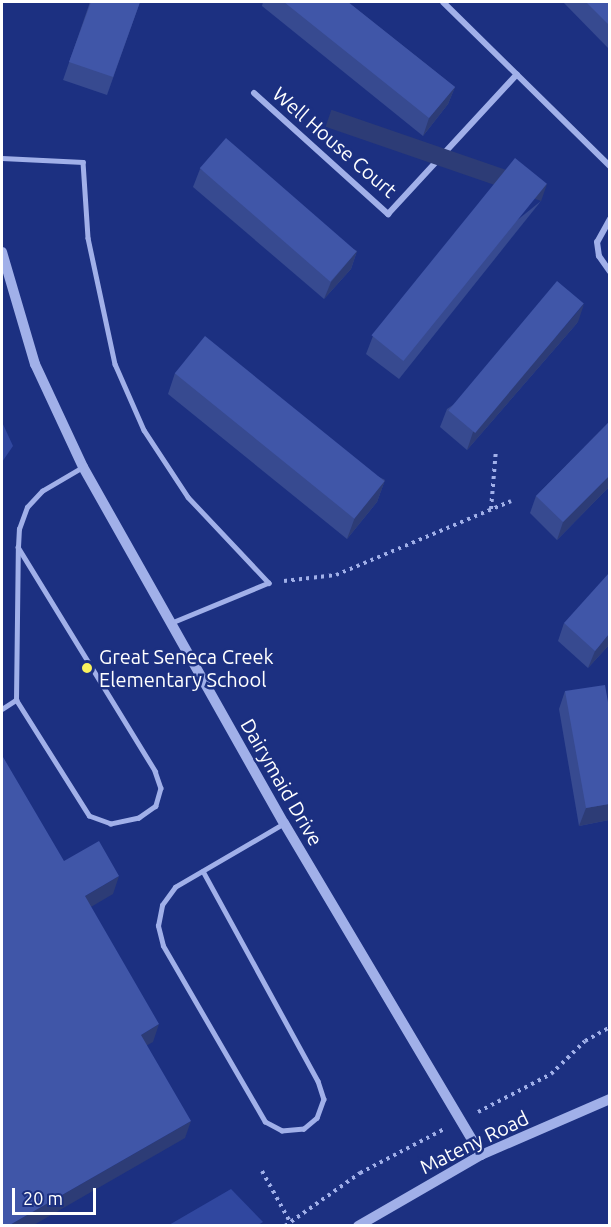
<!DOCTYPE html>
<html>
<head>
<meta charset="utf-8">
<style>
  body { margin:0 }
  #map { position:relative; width:611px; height:1227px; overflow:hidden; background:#1c3081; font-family:Ubuntu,sans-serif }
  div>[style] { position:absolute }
  .green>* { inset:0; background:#30479f }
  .path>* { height:4px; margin-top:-2px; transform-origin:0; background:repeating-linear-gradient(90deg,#a1b0e9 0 3px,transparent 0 7.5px) }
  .service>* { height:4.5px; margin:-2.25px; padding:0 2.25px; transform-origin:2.25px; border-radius:2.25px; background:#a1b0e9 }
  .minor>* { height:6px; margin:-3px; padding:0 3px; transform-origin:3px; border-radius:3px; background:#a1b0e9 }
  .tertiary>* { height:10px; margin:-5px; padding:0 5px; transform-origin:5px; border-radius:5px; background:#a1b0e9 }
  .wall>* { inset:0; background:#374a90 }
  .shaded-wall>* { inset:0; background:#2d3c76; transform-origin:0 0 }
  .building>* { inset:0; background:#4056a8; transform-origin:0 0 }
  .dots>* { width:16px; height:16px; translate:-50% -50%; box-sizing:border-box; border:3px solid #1c3081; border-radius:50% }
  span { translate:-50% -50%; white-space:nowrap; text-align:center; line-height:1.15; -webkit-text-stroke:5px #1c3081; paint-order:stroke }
  .street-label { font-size:20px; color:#fff }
  .poi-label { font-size:20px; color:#fff }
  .left { translate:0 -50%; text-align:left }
  .frame { position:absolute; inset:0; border:3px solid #fff; pointer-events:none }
  .scale { position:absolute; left:12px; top:1188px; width:84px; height:27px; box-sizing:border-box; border:3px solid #fff; border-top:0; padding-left:8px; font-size:18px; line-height:21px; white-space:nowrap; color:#fff; -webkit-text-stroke:4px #1c3081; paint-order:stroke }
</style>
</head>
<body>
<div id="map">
  <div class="green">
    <i style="clip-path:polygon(2px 422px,13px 446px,2px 462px)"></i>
    <i style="clip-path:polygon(231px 1189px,263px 1222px,258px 1225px,169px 1225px)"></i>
  </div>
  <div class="path">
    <i style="left:491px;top:509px;width:60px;rotate:-85.2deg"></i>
    <i style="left:284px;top:581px;width:52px;rotate:-6.6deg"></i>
    <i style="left:336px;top:575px;width:190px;rotate:-22.9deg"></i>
    <i style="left:478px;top:1112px;width:82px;rotate:-27.5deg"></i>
    <i style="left:551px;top:1074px;width:47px;rotate:-44.1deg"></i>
    <i style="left:585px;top:1041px;width:29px;rotate:-29deg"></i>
    <i style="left:262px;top:1171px;width:58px;rotate:61.2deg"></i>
    <i style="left:285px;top:1226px;width:92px;rotate:-35.2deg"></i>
    <i style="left:360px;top:1173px;width:95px;rotate:-27.6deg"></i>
  </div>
  <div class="service">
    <i style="left:2px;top:158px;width:81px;rotate:2.8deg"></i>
    <i style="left:83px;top:162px;width:76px;rotate:86.2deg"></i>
    <i style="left:88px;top:238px;width:129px;rotate:77.9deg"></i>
    <i style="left:115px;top:364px;width:72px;rotate:66.3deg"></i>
    <i style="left:144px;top:430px;width:80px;rotate:56.7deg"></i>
    <i style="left:188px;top:497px;width:118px;rotate:46.7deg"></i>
    <i style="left:269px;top:583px;width:105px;rotate:157.6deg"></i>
    <i style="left:18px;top:547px;width:263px;rotate:58.5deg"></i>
    <i style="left:155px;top:771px;width:18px;rotate:71deg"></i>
    <i style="left:161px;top:788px;width:19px;rotate:106deg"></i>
    <i style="left:156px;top:806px;width:21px;rotate:145deg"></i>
    <i style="left:139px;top:818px;width:29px;rotate:168deg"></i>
    <i style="left:111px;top:824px;width:23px;rotate:-160deg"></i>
    <i style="left:89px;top:816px;width:137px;rotate:-122.2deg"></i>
    <i style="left:16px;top:700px;width:153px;rotate:-89.3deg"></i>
    <i style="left:18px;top:547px;width:18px;rotate:-87deg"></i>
    <i style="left:19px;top:529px;width:23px;rotate:-70deg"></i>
    <i style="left:27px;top:507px;width:22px;rotate:-47deg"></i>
    <i style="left:42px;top:491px;width:45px;rotate:-30.5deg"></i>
    <i style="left:2px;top:709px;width:17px;rotate:-33deg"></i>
    <i style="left:203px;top:871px;width:239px;rotate:61.3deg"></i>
    <i style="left:318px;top:1081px;width:19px;rotate:72deg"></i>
    <i style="left:324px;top:1099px;width:20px;rotate:110deg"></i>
    <i style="left:317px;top:1118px;width:17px;rotate:140deg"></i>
    <i style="left:304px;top:1129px;width:22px;rotate:175deg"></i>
    <i style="left:282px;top:1131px;width:19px;rotate:-152deg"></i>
    <i style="left:265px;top:1122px;width:203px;rotate:-120.1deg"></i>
    <i style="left:163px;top:946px;width:21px;rotate:-104deg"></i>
    <i style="left:158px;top:926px;width:21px;rotate:-79deg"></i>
    <i style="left:162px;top:905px;width:22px;rotate:-54deg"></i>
    <i style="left:175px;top:887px;width:125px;rotate:-30.3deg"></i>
  </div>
  <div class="minor">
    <i style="left:443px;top:2px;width:234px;rotate:44.5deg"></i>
    <i style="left:254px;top:93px;width:181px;rotate:42.1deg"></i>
    <i style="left:388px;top:214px;width:190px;rotate:-47.3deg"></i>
    <i style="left:610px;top:219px;width:26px;rotate:119deg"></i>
    <i style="left:597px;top:242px;width:14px;rotate:82deg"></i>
    <i style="left:599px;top:256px;width:19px;rotate:55deg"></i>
  </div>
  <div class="tertiary">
    <i style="left:2px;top:252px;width:117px;rotate:73.6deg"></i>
    <i style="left:35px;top:364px;width:114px;rotate:65deg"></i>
    <i style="left:83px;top:467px;width:409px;rotate:60.6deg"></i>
    <i style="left:284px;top:823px;width:386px;rotate:59.3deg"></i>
    <i style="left:358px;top:1226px;width:142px;rotate:-30deg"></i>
    <i style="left:481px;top:1155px;width:141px;rotate:-23.5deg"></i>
  </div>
  <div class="wall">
    <i style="clip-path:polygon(90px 2px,140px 2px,107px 95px,63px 80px)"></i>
    <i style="clip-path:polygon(263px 2px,348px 2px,455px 87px,448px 104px,423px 136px,262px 6px)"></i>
    <i style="clip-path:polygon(563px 2px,609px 2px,609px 49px)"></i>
    <i style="clip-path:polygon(200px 169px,357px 251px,351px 269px,324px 299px,193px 187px)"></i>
    <i style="clip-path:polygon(541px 201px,399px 379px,366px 354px,373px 336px)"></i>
    <i style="clip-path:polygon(578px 322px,467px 450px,440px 427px,447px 409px)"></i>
    <i style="clip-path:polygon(175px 373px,385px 480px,377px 502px,347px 539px,168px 394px)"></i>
    <i style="clip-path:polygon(609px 422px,609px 487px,557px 540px,530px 513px,536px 496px)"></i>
    <i style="clip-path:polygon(564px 623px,609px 645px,588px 668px,558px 641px)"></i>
    <i style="clip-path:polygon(565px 691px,609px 708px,609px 820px,579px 826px,559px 709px)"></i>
  </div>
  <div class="shaded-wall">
    <i style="clip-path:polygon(455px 87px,448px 104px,423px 136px,429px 118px)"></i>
    <i style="left:547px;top:184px;width:18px;height:228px;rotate:109deg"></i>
    <i style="clip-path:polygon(357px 251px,351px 269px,324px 299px,331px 282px)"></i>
    <i style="clip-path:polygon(584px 304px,578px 322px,467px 450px,473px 432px)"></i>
    <i style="clip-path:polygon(609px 476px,609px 487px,557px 540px,563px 522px)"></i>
    <i style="clip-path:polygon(385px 480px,377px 502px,347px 539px,355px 517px)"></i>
    <i style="clip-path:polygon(609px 634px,609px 645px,588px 668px,595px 651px)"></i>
    <i style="clip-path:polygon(609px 804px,609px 820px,579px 826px,586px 808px)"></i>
    <i style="clip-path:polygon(119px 876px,113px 894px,79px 914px,85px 896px)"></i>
    <i style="clip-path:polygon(159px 1024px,153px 1042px,135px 1052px,141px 1035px)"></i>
    <i style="clip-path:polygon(191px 1121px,185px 1138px,32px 1226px,8px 1226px)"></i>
  </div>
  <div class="building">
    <i style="clip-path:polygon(91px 2px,140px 2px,113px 77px,69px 62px)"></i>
    <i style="clip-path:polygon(284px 2px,348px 2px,455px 87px,429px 118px)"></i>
    <i style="clip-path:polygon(586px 2px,609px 2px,609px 25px)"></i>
    <i style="left:226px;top:138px;width:173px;height:40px;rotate:41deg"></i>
    <i style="left:515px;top:158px;width:41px;height:228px;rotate:39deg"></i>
    <i style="left:557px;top:281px;width:35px;height:169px;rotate:40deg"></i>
    <i style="left:205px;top:336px;width:231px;height:48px;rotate:39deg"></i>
    <i style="clip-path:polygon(609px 422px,609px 476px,563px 522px,536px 496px)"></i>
    <i style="clip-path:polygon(609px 573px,609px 634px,595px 651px,564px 623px)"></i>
    <i style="clip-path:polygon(605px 685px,609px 708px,609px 804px,586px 808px,565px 691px)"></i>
    <i style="clip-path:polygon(3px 757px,64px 861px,99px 841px,119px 876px,85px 896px,159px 1024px,141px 1035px,191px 1121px,8px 1226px,2px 1226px,2px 758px)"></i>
  </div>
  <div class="dots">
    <i style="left:87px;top:668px;background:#faf25e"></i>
  </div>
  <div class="street-label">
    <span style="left:335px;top:142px;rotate:41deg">Well House Court</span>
    <span style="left:282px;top:782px;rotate:60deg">Dairymaid Drive</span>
    <span style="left:474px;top:1142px;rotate:-26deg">Mateny Road</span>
  </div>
  <div class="poi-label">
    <span class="left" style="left:99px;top:668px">Great Seneca Creek<br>Elementary School</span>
  </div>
  <div class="frame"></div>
  <div class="scale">20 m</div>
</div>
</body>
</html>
